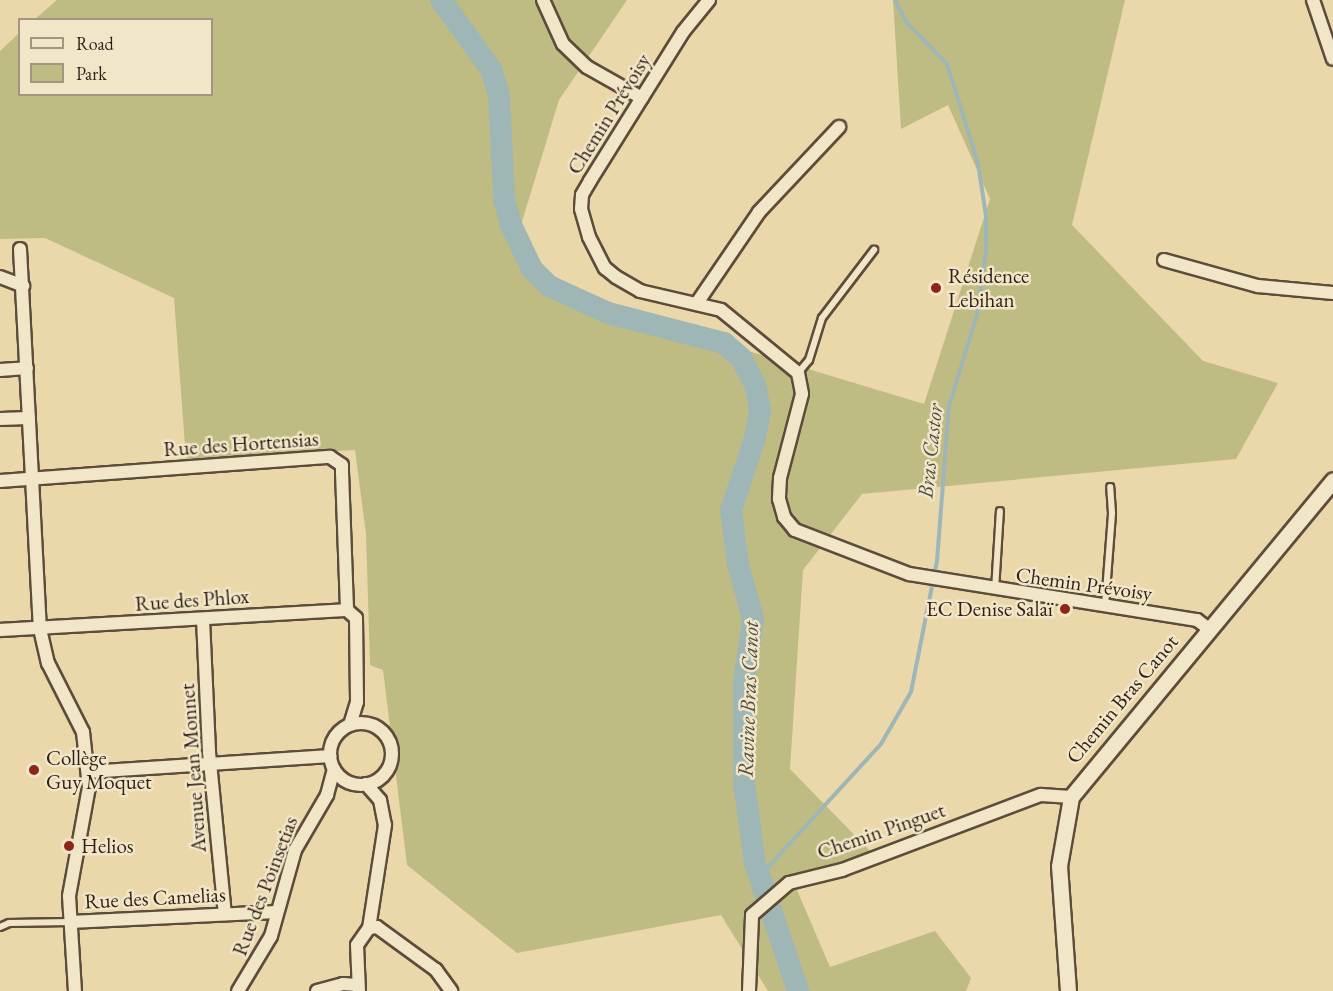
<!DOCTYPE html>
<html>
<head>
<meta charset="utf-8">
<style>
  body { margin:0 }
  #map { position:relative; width:1333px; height:991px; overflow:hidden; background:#ead8ab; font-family:"EB Garamond",serif }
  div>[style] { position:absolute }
  .green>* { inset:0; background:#bfbc83 }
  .stream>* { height:4px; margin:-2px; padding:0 2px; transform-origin:2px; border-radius:2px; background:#9fb6b6 }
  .river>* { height:22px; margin:-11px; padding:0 11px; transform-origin:11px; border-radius:11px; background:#9fb6b6 }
  .roads { filter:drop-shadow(2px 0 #5e4c3a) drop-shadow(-2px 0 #5e4c3a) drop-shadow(0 2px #5e4c3a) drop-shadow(0 -2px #5e4c3a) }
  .service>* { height:6px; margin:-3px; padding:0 3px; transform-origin:3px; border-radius:3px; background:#f1e6c8 }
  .minor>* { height:12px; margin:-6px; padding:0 6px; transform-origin:6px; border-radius:6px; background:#f1e6c8 }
  .minor>.ring { margin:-6px; padding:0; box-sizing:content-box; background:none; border:12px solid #f1e6c8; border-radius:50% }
  .tertiary>* { height:15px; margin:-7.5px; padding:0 7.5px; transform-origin:7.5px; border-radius:7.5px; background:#f1e6c8 }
  .dots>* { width:16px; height:16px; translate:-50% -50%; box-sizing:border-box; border:3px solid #f1e6c8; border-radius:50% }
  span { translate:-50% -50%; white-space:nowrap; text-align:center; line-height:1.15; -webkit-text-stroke:5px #f1e6c8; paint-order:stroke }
  .street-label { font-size:21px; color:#2f1e15 }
  .poi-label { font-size:21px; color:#2f1e15 }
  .left { translate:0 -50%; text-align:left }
  .right { translate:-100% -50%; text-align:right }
  .water-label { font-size:22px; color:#514c45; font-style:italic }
  .legend { position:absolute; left:18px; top:18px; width:195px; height:78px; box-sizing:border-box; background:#f1e6c8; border:2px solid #a39680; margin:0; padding:8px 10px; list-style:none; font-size:18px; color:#2f1e15 }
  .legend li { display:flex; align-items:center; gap:12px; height:30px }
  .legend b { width:30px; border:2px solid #a39680 }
</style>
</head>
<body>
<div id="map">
  <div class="green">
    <i style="clip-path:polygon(57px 0,627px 0,559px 100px,521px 225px,542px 271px,639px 318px,924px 404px,990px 199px,948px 105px,901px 129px,893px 0,1125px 0,1072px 225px,1203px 361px,1278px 383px,1236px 459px,862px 494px,803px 570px,790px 769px,870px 851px,797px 890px,830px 967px,935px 931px,971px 978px,966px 991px,768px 991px,721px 915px,517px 953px,407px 865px,383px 670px,370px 665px,366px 534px,355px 450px,186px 459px,174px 298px,45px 238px,0 239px,0 51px,19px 33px,20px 94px,212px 94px,212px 20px,35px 19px)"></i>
  </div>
  <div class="stream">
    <i style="left:760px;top:876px;width:179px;rotate:-47.5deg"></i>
    <i style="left:881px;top:744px;width:60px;rotate:-60deg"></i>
    <i style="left:911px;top:692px;width:134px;rotate:-78.8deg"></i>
    <i style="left:937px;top:561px;width:155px;rotate:-85.6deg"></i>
    <i style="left:949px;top:406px;width:95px;rotate:-72.9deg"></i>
    <i style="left:977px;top:315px;width:64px;rotate:-81.9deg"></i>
    <i style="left:986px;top:252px;width:36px;rotate:-90deg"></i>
    <i style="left:986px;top:216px;width:54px;rotate:-98.6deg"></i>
    <i style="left:978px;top:163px;width:104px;rotate:-107.4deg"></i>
    <i style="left:947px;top:64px;width:57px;rotate:-134.3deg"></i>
    <i style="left:907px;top:23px;width:26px;rotate:-118deg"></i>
  </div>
  <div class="river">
    <i style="left:441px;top:0;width:85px;rotate:54.1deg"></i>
    <i style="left:491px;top:69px;width:27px;rotate:73deg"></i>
    <i style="left:499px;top:95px;width:104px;rotate:87.2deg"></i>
    <i style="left:504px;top:199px;width:27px;rotate:75deg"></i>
    <i style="left:511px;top:225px;width:49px;rotate:64.5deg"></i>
    <i style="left:532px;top:269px;width:24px;rotate:45deg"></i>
    <i style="left:549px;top:286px;width:65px;rotate:24.6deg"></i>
    <i style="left:608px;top:313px;width:120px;rotate:14.5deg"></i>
    <i style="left:724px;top:343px;width:23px;rotate:41deg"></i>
    <i style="left:741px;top:358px;width:30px;rotate:62deg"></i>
    <i style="left:755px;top:384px;width:26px;rotate:79deg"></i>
    <i style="left:760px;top:410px;width:28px;rotate:100deg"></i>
    <i style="left:755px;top:438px;width:76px;rotate:108.4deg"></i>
    <i style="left:731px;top:510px;width:54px;rotate:82.6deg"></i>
    <i style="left:738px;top:564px;width:57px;rotate:74.7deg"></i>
    <i style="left:753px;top:619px;width:64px;rotate:98.1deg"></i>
    <i style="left:744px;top:682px;width:101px;rotate:90deg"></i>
    <i style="left:744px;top:783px;width:81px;rotate:82.2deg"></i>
    <i style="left:755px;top:863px;width:135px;rotate:71.4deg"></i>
  </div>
  <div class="roads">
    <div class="service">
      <i style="left:798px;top:373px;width:17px;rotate:-50deg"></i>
      <i style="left:809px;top:360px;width:44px;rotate:-72.8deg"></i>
      <i style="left:822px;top:318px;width:86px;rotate:-52.6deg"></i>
      <i style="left:995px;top:590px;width:79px;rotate:-86.4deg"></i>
      <i style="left:1105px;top:605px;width:92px;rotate:-85.6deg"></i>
      <i style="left:1112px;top:513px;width:26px;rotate:-94deg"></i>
      <i style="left:0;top:927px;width:10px;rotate:-24deg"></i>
      <i style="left:9px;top:923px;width:61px;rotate:-0.9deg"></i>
    </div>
    <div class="minor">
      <i style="left:543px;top:0;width:48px;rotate:65.6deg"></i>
      <i style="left:563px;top:44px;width:33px;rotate:44deg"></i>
      <i style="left:587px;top:67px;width:63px;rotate:29.4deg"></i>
      <i style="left:709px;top:0;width:41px;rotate:129.1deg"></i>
      <i style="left:683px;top:32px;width:176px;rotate:122deg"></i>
      <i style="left:590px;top:181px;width:16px;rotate:120deg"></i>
      <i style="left:582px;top:195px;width:14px;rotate:94deg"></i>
      <i style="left:581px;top:209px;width:29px;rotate:74deg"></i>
      <i style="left:589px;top:237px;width:35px;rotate:63deg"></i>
      <i style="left:605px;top:268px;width:14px;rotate:39deg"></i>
      <i style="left:616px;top:277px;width:28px;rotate:30deg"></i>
      <i style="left:640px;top:291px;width:83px;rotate:13.2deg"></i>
      <i style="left:721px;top:310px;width:99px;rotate:39.3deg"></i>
      <i style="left:798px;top:373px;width:21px;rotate:79deg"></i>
      <i style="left:802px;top:394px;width:87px;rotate:104.7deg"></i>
      <i style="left:780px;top:478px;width:21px;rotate:93deg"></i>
      <i style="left:779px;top:499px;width:19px;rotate:74deg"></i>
      <i style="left:784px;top:517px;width:17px;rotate:50deg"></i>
      <i style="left:795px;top:530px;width:122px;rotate:21.1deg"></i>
      <i style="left:909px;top:574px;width:292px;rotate:9.1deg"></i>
      <i style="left:1197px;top:620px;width:15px;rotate:37deg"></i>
      <i style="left:1313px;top:0;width:62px;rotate:71.3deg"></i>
      <i style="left:20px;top:249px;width:381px;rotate:87deg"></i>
      <i style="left:40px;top:629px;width:35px;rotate:77deg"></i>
      <i style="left:48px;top:663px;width:77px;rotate:63.1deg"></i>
      <i style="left:83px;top:732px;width:55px;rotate:83.8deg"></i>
      <i style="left:89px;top:787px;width:111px;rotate:100.4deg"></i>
      <i style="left:69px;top:896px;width:95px;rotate:86.4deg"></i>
      <i style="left:1164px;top:260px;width:98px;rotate:15.5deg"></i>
      <i style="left:1258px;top:286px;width:75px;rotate:5.3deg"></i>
      <i style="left:0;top:277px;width:25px;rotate:21deg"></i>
      <i style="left:697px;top:303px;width:110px;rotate:-55.7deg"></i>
      <i style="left:759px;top:212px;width:117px;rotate:-46.7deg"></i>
      <i style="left:0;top:370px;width:27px;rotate:-4deg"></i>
      <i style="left:0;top:419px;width:29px;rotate:-2deg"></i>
      <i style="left:0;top:481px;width:331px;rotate:-4.2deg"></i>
      <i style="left:330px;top:457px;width:14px;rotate:34deg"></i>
      <i style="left:342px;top:465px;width:7px;rotate:90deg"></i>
      <i style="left:342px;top:472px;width:138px;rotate:87.9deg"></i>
      <i style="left:347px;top:610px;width:12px;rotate:42deg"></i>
      <i style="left:356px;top:618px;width:84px;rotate:89.3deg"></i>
      <i style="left:357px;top:702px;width:24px;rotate:107deg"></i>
      <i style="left:203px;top:619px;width:133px;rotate:87.4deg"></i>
      <i style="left:209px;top:752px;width:163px;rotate:84.4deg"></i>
      <i style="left:0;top:630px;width:348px;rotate:-3.3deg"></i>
      <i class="ring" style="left:330px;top:723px;width:50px;height:50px"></i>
      <i style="left:88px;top:772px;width:243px;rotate:-3.8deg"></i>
      <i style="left:366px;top:784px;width:21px;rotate:49deg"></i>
      <i style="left:380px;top:800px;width:25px;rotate:79deg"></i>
      <i style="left:385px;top:825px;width:104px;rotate:98.8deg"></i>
      <i style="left:71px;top:922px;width:205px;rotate:-2.8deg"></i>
      <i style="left:238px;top:991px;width:64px;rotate:-59deg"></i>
      <i style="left:271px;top:936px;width:89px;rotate:-74.4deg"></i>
      <i style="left:295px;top:850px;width:64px;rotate:-59.8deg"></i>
      <i style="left:327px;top:795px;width:27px;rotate:-75deg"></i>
      <i style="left:317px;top:991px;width:27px;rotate:-15deg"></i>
      <i style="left:343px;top:984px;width:15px;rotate:4deg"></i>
      <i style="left:359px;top:991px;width:46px;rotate:-92.5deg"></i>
      <i style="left:357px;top:945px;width:21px;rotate:-55deg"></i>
      <i style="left:369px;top:928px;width:8px;rotate:-7deg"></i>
      <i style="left:377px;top:927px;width:73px;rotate:36.1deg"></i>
      <i style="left:436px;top:970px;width:26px;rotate:54deg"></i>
      <i style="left:749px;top:991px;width:76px;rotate:-87.7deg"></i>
      <i style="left:752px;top:915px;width:49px;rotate:-40.9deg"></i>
      <i style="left:789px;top:883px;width:55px;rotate:-13.8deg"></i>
      <i style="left:842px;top:870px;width:213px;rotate:-20.7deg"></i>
      <i style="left:1041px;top:795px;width:30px;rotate:4deg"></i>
    </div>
    <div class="tertiary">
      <i style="left:1068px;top:991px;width:125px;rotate:-94.1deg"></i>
      <i style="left:1059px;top:866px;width:70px;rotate:-80.1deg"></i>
      <i style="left:1071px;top:797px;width:411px;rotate:-50.4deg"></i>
    </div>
  </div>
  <div class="dots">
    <i style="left:936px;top:288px;background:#8f2418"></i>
    <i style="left:1065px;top:609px;background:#8f2418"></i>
    <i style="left:34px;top:770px;background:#8f2418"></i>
    <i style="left:69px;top:846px;background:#8f2418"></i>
  </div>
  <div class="street-label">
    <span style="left:609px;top:114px;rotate:-58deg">Chemin Prévoisy</span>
    <span style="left:241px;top:444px;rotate:-4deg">Rue des Hortensias</span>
    <span style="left:1084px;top:584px;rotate:8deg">Chemin Prévoisy</span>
    <span style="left:192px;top:600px;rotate:-4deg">Rue des Phlox</span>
    <span style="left:1122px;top:699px;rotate:-50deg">Chemin Bras Canot</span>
    <span style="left:193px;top:768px;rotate:-94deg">Avenue Jean Monnet</span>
    <span style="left:881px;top:831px;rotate:-19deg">Chemin Pinguet</span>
    <span style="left:265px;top:886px;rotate:-69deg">Rue des Poinsetias</span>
    <span style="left:155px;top:898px;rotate:-3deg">Rue des Camelias</span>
  </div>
  <div class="poi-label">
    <span class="left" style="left:948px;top:288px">Résidence<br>Lebihan</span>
    <span class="right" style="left:1053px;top:609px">EC Denise Salaï</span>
    <span class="left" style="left:46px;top:770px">Collège<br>Guy Moquet</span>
    <span class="left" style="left:81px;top:846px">Helios</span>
  </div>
  <div class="water-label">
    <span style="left:930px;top:451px;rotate:-84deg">Bras Castor</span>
    <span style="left:748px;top:699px;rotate:-88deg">Ravine Bras Canot</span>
  </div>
  <ul class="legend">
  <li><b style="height:8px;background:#f1e6c8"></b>Road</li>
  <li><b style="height:16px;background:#bfbc83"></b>Park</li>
  </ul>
</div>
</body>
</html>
